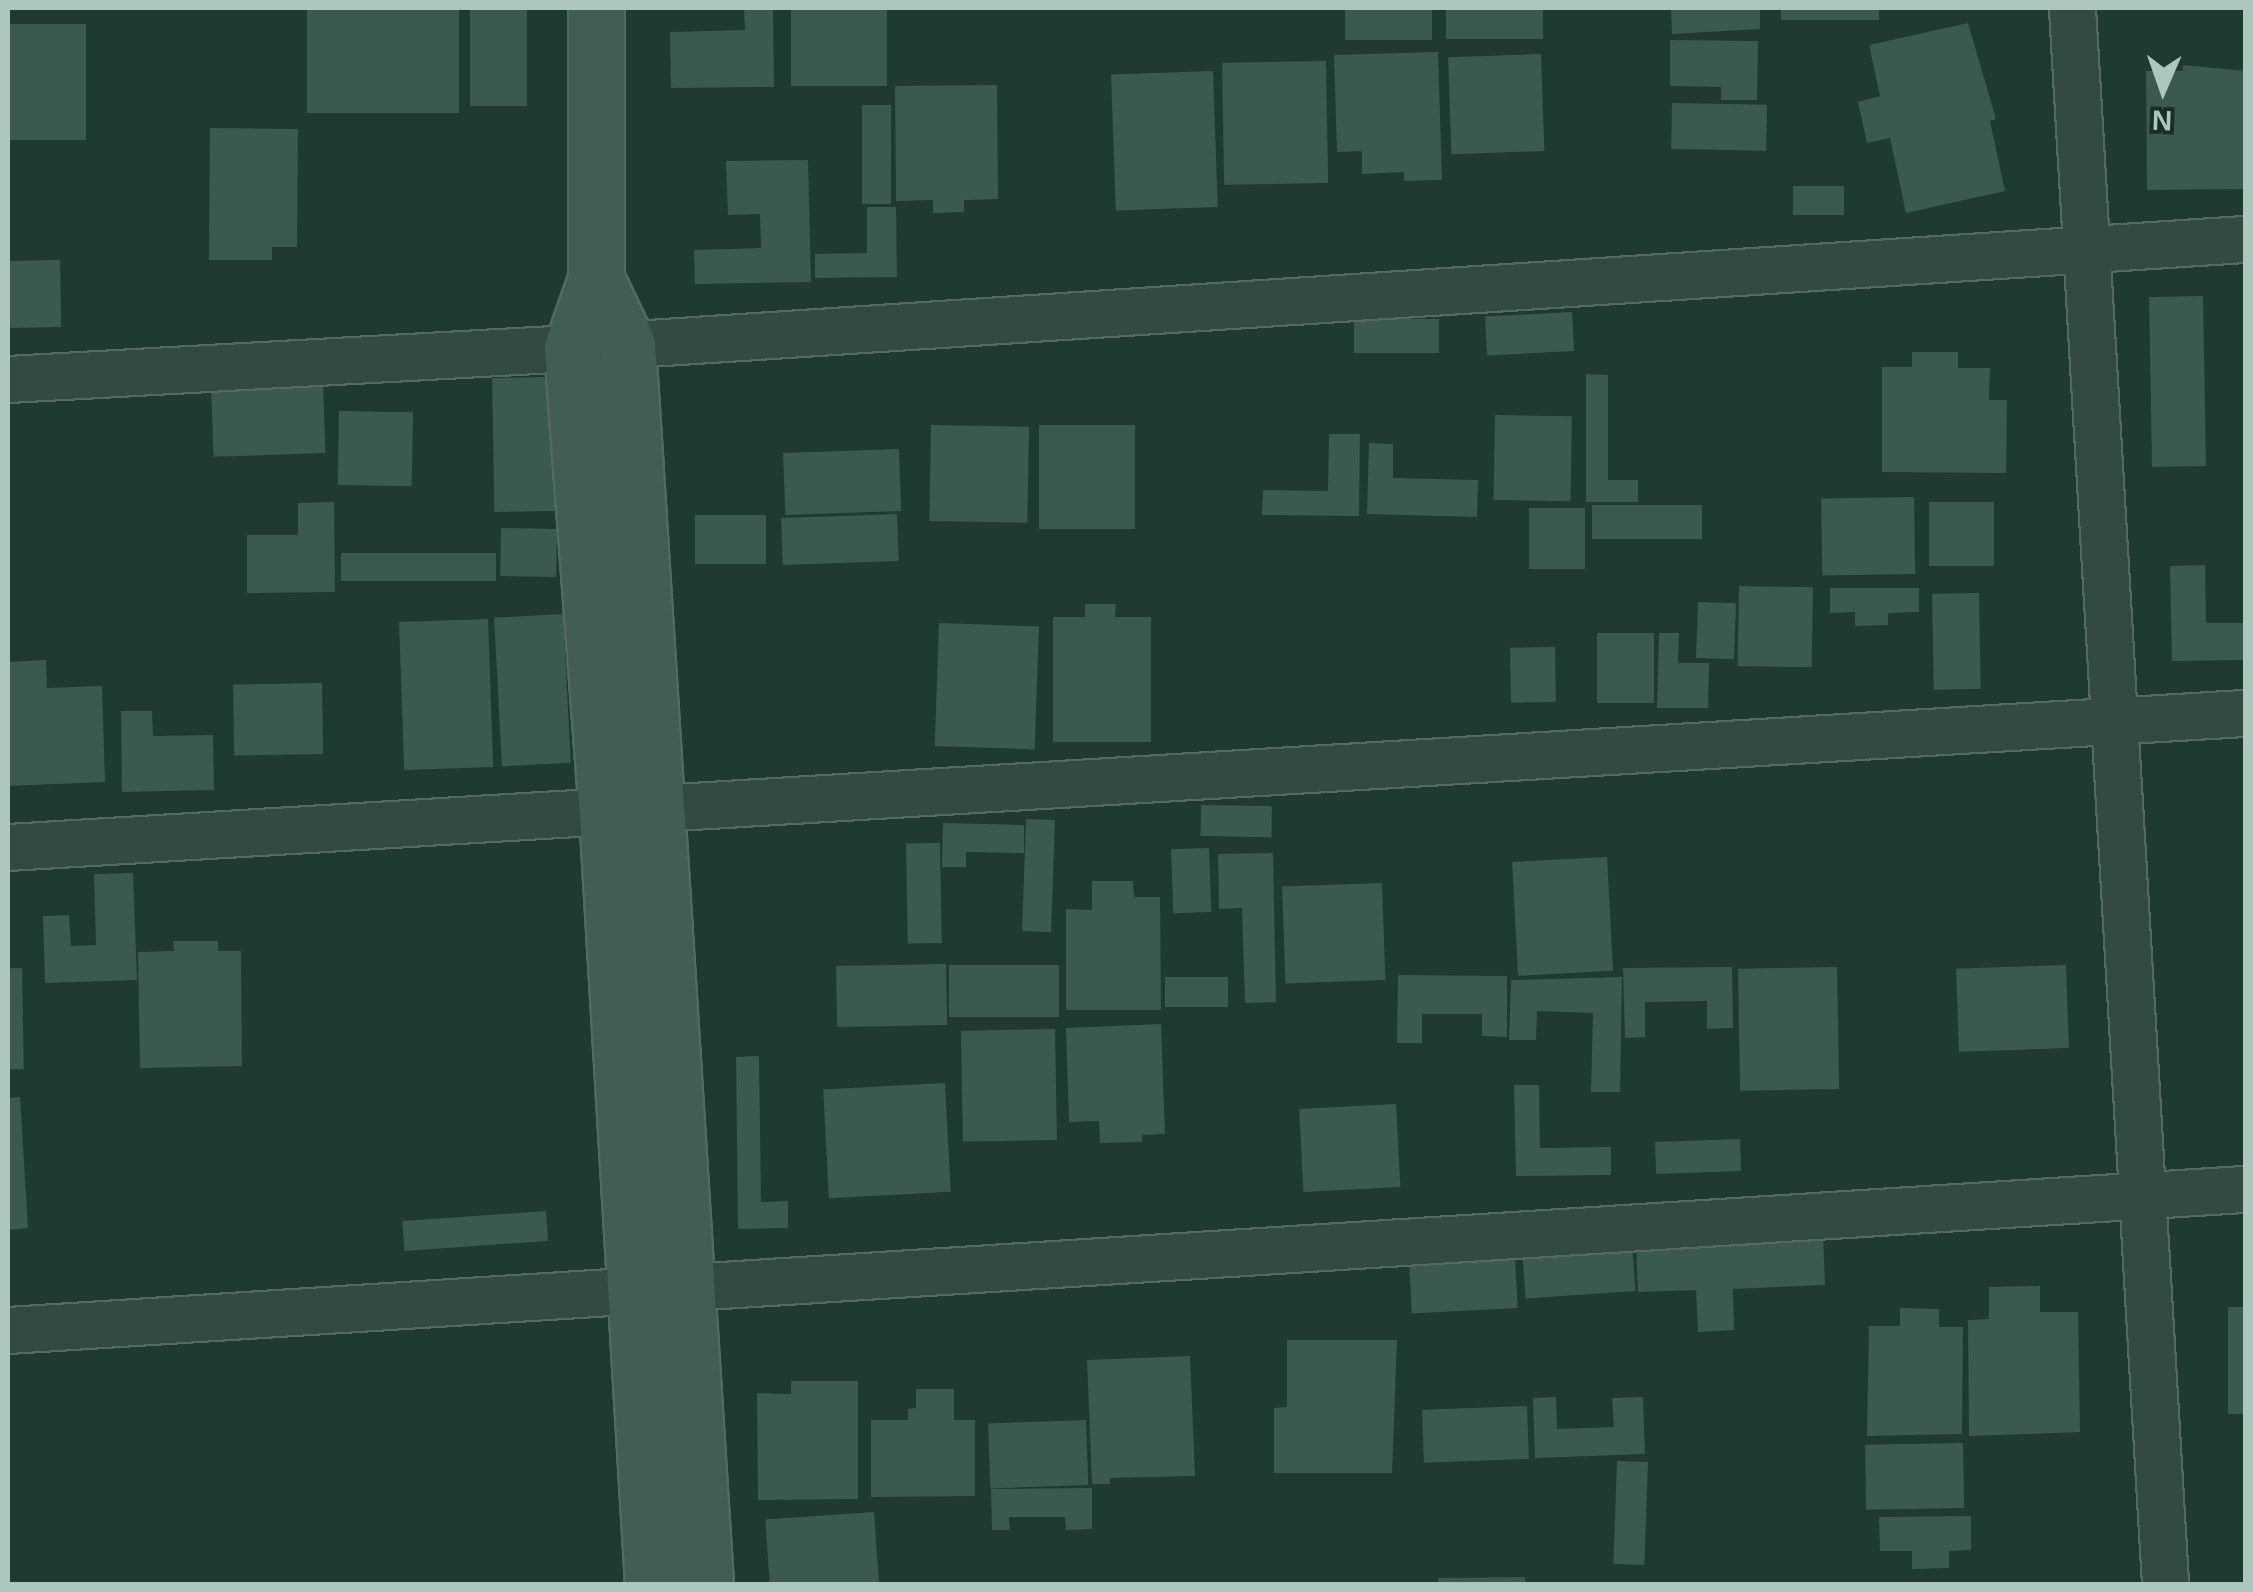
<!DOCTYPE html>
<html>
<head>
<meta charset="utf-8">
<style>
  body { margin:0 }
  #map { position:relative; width:2253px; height:1592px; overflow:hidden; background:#1f3a2f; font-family:Arial,sans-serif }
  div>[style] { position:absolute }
  .building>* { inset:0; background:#3b594f; transform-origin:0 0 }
  .roads { filter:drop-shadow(2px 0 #536a62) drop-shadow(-2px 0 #536a62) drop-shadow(0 2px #536a62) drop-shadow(0 -2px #536a62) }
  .street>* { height:45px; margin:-22.5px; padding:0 22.5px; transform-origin:22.5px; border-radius:22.5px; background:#334a41 }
  .secondary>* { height:55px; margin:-27.5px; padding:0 27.5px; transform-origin:27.5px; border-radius:27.5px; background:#415d54 }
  span { translate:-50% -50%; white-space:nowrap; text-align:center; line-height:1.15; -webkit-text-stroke:9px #192e26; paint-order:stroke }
  .frame { position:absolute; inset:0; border:10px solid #adc6be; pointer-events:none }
  .north { position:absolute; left:2113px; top:40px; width:100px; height:100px; -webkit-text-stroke:8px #192e26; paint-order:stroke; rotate:182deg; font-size:28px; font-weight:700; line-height:40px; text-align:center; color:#adc6be }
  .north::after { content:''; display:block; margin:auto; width:35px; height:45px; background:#adc6be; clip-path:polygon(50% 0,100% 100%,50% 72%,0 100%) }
</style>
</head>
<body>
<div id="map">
  <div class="building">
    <i style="left:307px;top:8px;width:152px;height:105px"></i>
    <i style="left:470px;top:8px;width:57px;height:98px"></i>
    <i style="clip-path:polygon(744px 8px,773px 8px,774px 87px,671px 88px,670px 32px,745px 30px)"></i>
    <i style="left:791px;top:8px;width:96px;height:78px"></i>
    <i style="left:1345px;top:8px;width:87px;height:32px"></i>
    <i style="left:1446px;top:8px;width:97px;height:31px"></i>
    <i style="clip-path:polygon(1671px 8px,1760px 8px,1760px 29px,1672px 34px)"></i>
    <i style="left:1781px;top:8px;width:98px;height:12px"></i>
    <i style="clip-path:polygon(1968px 23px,1996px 119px,1990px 121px,2005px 191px,1906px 213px,1890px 138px,1867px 143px,1858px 102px,1880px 96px,1869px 45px)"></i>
    <i style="left:8px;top:24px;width:78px;height:116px"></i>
    <i style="clip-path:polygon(1670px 40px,1758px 41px,1757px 100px,1721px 100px,1721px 87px,1670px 86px)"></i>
    <i style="clip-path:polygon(1438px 52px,1442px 180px,1404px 181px,1404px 172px,1362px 174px,1362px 151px,1337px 152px,1334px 55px)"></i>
    <i style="left:1541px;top:54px;width:97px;height:93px;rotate:88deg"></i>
    <i style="left:1326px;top:61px;width:122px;height:104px;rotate:89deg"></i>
    <i style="clip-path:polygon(2183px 65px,2246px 71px,2246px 189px,2147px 190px,2146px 71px,2183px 71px)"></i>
    <i style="left:1213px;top:71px;width:136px;height:102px;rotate:88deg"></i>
    <i style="clip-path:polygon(997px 85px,998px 199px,964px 200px,964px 212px,933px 213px,933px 200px,896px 201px,895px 86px)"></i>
    <i style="left:1672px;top:103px;width:95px;height:46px;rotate:1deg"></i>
    <i style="left:862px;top:105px;width:29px;height:99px"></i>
    <i style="clip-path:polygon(210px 128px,298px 129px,297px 247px,272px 247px,272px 260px,209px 260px)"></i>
    <i style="clip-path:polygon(808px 160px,811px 282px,695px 284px,694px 250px,761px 248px,760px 214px,728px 215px,726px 161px)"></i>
    <i style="left:1793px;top:186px;width:51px;height:29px"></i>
    <i style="clip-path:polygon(867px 207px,896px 207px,897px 277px,815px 278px,815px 254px,867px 253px)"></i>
    <i style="left:60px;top:260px;width:67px;height:52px;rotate:89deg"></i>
    <i style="left:2203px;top:296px;width:170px;height:54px;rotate:89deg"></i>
    <i style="left:1572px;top:312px;width:39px;height:87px;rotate:87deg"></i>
    <i style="left:1354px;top:319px;width:85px;height:34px"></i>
    <i style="clip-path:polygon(1912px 352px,1958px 352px,1958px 368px,1990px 368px,1989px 400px,2007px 400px,2006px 473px,1882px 472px,1882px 367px,1912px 367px)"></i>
    <i style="clip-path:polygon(1586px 374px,1608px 375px,1608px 480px,1638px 480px,1638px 502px,1586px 502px)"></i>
    <i style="left:553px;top:377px;width:134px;height:61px;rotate:89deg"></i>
    <i style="left:323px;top:383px;width:70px;height:112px;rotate:88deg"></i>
    <i style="left:339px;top:411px;width:74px;height:74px;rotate:1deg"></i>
    <i style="left:1495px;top:415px;width:77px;height:85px;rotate:1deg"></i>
    <i style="left:931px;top:425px;width:98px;height:96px;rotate:1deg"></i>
    <i style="left:1135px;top:425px;width:104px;height:96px;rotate:90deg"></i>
    <i style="clip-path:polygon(1329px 434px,1360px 434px,1359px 516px,1262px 515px,1263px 490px,1328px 491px)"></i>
    <i style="clip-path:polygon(1369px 443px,1393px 444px,1393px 478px,1478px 480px,1477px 517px,1367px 514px)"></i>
    <i style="left:899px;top:449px;width:62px;height:116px;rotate:88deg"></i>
    <i style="left:1914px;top:497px;width:77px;height:93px;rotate:89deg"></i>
    <i style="clip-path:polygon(334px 502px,335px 592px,247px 593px,247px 535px,298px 535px,298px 503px)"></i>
    <i style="left:1929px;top:502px;width:65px;height:64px"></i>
    <i style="left:1702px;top:505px;width:34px;height:110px;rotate:90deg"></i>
    <i style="left:1529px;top:508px;width:56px;height:61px"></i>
    <i style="left:897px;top:514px;width:47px;height:116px;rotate:88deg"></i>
    <i style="left:766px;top:515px;width:49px;height:71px;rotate:90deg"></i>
    <i style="left:501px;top:528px;width:56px;height:48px;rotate:1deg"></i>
    <i style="left:496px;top:553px;width:28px;height:155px;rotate:90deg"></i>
    <i style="clip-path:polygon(2205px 565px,2206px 623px,2246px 623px,2246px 660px,2172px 661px,2170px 566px)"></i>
    <i style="left:1739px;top:586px;width:74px;height:80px;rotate:1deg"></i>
    <i style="clip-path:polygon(1830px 588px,1919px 588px,1919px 612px,1888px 613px,1888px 625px,1855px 626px,1855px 612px,1830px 613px)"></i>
    <i style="left:1979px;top:593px;width:96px;height:47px;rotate:89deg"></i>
    <i style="left:1698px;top:602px;width:38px;height:56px;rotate:2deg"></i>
    <i style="clip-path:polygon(1085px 604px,1116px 604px,1115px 617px,1151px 617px,1151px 742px,1053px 742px,1053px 617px,1085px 617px)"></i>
    <i style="left:563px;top:614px;width:149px;height:69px;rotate:87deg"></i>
    <i style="left:488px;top:619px;width:148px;height:89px;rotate:88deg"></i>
    <i style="left:939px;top:623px;width:100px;height:123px;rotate:2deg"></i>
    <i style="left:1597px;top:633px;width:57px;height:70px"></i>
    <i style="clip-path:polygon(1659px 633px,1679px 633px,1678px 663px,1709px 663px,1708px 708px,1657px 708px)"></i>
    <i style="left:1555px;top:647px;width:55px;height:45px;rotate:89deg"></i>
    <i style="clip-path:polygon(46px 660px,47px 688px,102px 686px,105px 782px,8px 786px,8px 662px)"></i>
    <i style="left:322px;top:683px;width:71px;height:89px;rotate:89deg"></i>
    <i style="clip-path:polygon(121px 711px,152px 711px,153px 736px,213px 735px,214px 790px,122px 792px)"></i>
    <i style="left:1201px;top:805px;width:71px;height:31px;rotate:1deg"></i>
    <i style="left:1026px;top:819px;width:29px;height:112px;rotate:2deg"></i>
    <i style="clip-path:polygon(943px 823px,1024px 825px,1024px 853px,966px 852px,966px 867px,942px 867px)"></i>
    <i style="left:940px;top:843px;width:100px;height:34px;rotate:89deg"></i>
    <i style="left:1209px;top:848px;width:64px;height:38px;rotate:88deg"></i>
    <i style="clip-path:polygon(1273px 853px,1276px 1002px,1245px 1003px,1242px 908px,1219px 909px,1218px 854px)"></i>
    <i style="left:1607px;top:857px;width:114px;height:95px;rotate:87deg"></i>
    <i style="clip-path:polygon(133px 873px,137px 980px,45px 983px,43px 916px,69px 915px,71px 946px,96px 945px,94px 874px)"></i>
    <i style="clip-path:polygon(1092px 881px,1133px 881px,1134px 897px,1160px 897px,1161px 1010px,1066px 1010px,1066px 909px,1092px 910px)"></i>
    <i style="left:1382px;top:883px;width:97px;height:100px;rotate:88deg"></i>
    <i style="clip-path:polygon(173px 941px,218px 941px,218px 951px,241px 951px,242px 1066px,140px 1068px,138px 952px,174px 951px)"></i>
    <i style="left:946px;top:964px;width:61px;height:110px;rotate:89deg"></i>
    <i style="left:1059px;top:965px;width:52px;height:110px;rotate:90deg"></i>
    <i style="left:2066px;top:965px;width:83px;height:110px;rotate:88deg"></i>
    <i style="clip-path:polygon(1732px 967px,1733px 1028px,1707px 1029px,1707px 1001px,1645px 1002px,1645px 1037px,1625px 1038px,1623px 968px)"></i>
    <i style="left:1837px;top:967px;width:122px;height:99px;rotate:89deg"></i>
    <i style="left:22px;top:968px;width:101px;height:14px;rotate:89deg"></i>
    <i style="clip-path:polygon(1398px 975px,1507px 976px,1507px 1037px,1482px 1036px,1482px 1014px,1422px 1014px,1422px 1043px,1397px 1043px)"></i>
    <i style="left:1228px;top:977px;width:30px;height:63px;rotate:90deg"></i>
    <i style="clip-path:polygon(1622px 977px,1620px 1092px,1591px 1092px,1593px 1013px,1537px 1011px,1536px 1040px,1509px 1040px,1511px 980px)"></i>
    <i style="clip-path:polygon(1161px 1024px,1165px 1134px,1142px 1135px,1142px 1142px,1100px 1143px,1099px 1121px,1069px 1122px,1066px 1028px)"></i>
    <i style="left:1055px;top:1029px;width:111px;height:94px;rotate:89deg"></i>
    <i style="clip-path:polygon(759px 1056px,761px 1202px,788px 1201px,788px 1228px,738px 1229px,736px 1057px)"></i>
    <i style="left:945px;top:1083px;width:109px;height:122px;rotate:87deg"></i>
    <i style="clip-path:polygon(1514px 1085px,1539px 1085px,1540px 1148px,1611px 1147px,1611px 1175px,1516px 1176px)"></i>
    <i style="clip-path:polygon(20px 1097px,28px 1228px,8px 1230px,8px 1098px)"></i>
    <i style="left:1396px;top:1104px;width:83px;height:97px;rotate:87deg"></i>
    <i style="left:1740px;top:1139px;width:32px;height:85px;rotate:88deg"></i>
    <i style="left:546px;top:1211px;width:30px;height:144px;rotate:86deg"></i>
    <i style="clip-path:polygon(1823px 1233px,1825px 1285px,1733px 1289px,1734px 1330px,1698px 1332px,1696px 1290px,1638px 1292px,1636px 1241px)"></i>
    <i style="left:1632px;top:1243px;width:48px;height:110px;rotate:86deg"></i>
    <i style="left:1515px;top:1257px;width:51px;height:106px;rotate:87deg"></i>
    <i style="clip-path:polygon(2040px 1286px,2040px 1312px,2078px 1312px,2080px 1432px,1969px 1436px,1968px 1320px,1989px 1319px,1989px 1287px)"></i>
    <i style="left:2228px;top:1307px;width:18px;height:107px"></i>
    <i style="clip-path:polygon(1900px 1308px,1939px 1309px,1939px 1327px,1963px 1327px,1962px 1434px,1867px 1436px,1869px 1326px,1900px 1326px)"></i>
    <i style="clip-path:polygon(1287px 1340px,1397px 1340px,1392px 1473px,1274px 1473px,1274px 1408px,1287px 1407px)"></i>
    <i style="clip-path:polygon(1190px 1356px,1195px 1476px,1110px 1478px,1110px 1484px,1092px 1484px,1087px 1360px)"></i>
    <i style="clip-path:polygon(791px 1381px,858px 1381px,858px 1499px,758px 1500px,757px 1393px,791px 1394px)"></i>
    <i style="clip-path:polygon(916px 1389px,954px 1389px,954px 1420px,975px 1420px,975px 1496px,871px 1497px,871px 1420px,908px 1420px,908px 1409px,916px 1408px)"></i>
    <i style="clip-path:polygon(1556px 1397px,1557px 1429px,1614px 1427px,1612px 1398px,1643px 1397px,1645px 1454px,1535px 1458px,1533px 1398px)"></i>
    <i style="left:1527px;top:1406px;width:53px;height:105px;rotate:88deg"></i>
    <i style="left:1086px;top:1420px;width:65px;height:98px;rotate:88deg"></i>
    <i style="left:1963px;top:1443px;width:65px;height:98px;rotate:89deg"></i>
    <i style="left:1617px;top:1461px;width:31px;height:103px;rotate:2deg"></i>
    <i style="clip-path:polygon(1092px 1488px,1092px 1529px,1066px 1530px,1065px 1517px,1009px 1517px,1010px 1530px,992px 1530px,991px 1489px)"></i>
    <i style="left:874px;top:1512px;width:72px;height:109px;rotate:86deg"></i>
    <i style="clip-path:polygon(1971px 1516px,1971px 1550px,1949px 1551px,1949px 1568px,1912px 1569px,1912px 1551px,1880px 1551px,1879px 1517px)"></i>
    <i style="clip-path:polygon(1525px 1577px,1525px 1584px,1438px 1584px,1438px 1578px)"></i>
  </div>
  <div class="roads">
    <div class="street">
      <i style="left:2072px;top:8px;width:1579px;rotate:86.62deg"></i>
      <i style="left:8px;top:379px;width:565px;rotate:-3.15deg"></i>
      <i style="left:572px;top:348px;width:1678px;rotate:-3.73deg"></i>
      <i style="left:8px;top:847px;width:2242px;rotate:-3.43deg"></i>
      <i style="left:8px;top:1330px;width:2242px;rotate:-3.61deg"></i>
    </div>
    <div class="secondary">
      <i style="left:596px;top:8px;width:271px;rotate:90deg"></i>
      <i style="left:596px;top:279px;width:73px;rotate:109.2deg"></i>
      <i style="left:572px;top:348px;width:466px;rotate:85.7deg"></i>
      <i style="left:607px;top:813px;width:772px;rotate:86.59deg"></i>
      <i style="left:596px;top:279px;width:72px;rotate:64.5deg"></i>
      <i style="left:627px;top:344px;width:1242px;rotate:86.4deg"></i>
    </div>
  </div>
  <div class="frame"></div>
  <div class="north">N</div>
</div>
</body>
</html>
